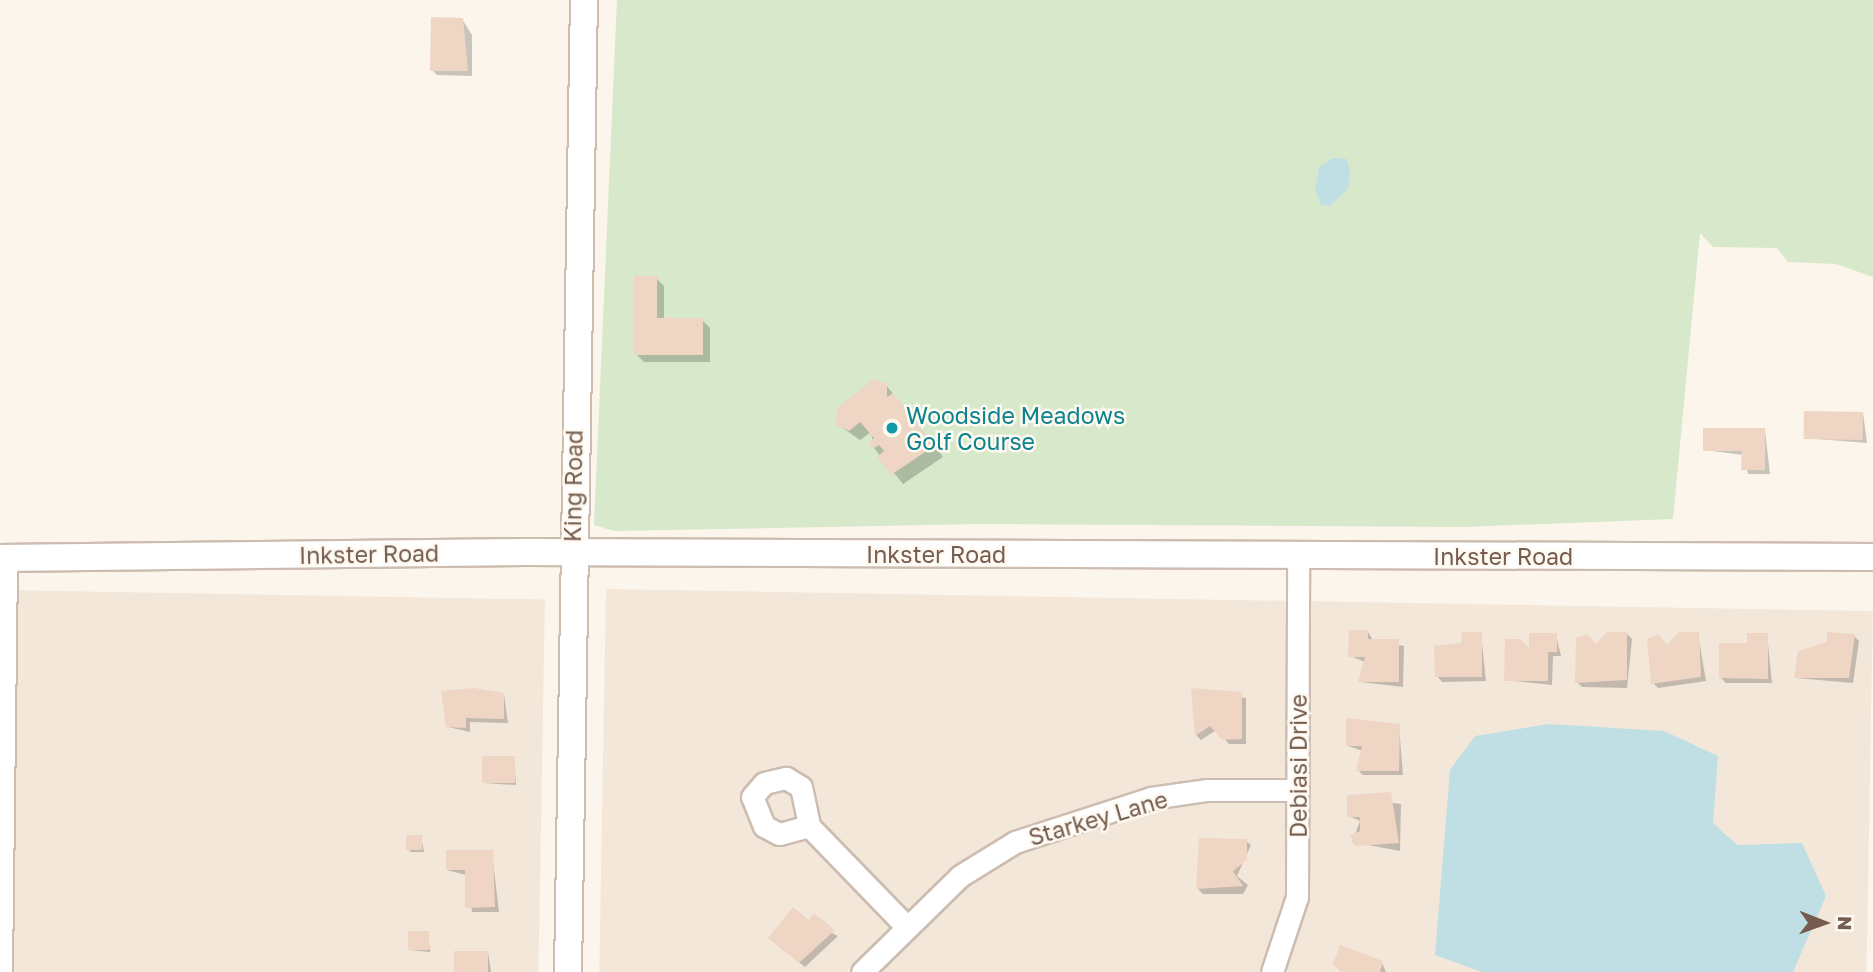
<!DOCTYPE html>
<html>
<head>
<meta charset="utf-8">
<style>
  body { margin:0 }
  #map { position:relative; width:1873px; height:972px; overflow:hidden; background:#fbf5eb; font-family:"Golos Text",sans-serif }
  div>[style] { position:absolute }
  .residential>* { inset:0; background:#f3e7da; transform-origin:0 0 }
  .green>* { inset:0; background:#d7e9ca }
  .water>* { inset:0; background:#c0dfe4 }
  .shadow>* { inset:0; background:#0003 }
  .building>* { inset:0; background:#efd5c4; transform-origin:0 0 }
  .roads { filter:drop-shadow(2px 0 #cdbdb1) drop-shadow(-2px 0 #cdbdb1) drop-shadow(0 2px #cdbdb1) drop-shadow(0 -2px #cdbdb1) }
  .minor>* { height:21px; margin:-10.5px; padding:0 10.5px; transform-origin:10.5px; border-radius:10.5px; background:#fff }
  .tertiary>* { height:26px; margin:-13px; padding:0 13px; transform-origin:13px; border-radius:13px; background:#fff }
  .dots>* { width:19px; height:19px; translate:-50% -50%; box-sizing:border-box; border:4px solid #fef9f1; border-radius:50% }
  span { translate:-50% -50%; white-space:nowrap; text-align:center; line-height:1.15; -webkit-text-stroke:5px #fef9f1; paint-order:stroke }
  .culture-label { font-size:23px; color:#0d838f }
  .left { translate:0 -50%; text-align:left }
  .street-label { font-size:23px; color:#755c4f }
  .north { position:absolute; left:1789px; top:888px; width:70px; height:70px; -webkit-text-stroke:5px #fef9f1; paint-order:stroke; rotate:91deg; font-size:19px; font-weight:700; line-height:28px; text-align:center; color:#755c4f }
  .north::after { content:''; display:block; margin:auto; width:24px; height:32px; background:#755c4f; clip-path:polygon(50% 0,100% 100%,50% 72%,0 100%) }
</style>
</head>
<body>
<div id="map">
  <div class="residential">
    <i style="left:606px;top:589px;width:1267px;height:383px;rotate:1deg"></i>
    <i style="left:0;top:590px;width:545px;height:382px;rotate:1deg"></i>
  </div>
  <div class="green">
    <i style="clip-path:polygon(617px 0,1873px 0,1873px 277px,1836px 264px,1788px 262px,1777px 248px,1713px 247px,1700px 233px,1673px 519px,1463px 527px,980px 524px,614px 531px,594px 525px)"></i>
  </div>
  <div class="water">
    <i style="clip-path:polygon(1333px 158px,1347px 159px,1350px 171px,1348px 189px,1330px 206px,1321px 205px,1315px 189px,1319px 167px)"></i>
    <i style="clip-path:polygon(1549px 724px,1664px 731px,1718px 756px,1713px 823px,1737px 845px,1802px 843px,1826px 896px,1793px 972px,1482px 972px,1435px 955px,1450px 770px,1475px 736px)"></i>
  </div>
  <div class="shadow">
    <i style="clip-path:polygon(462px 19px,472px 35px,472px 76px,437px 75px,432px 70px)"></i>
    <i style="clip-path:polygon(656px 278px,664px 286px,664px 320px,702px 320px,710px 328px,710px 362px,644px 362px,636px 354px)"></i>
    <i style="clip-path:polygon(886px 385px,943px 457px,903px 484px,874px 448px,871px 432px,860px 440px,837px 424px)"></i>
    <i style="clip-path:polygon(1863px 413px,1867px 443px,1805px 438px)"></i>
    <i style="clip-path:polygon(1765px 430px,1770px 474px,1748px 474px,1743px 455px,1705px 450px)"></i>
    <i style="clip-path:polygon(1368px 632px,1373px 640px,1404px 646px,1403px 687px,1360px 682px,1365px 662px,1350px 656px)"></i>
    <i style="clip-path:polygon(1481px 634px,1486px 681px,1442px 682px,1437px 676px)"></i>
    <i style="clip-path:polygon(1627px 634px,1632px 639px,1627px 688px,1582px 687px,1577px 682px,1596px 646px)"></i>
    <i style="clip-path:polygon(1698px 634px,1706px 681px,1658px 688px,1653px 683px,1667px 647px)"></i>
    <i style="clip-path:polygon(1767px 634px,1772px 683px,1726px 683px,1721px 678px)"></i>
    <i style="clip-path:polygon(1556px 635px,1561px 656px,1553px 656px,1552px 685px,1506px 680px)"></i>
    <i style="clip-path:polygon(1854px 636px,1859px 641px,1853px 683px,1796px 678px)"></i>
    <i style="clip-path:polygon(1193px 690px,1246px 698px,1246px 744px,1229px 744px,1216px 730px,1201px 740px,1197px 736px)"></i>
    <i style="clip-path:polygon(504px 694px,508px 723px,470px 722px,470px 732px,448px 727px)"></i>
    <i style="clip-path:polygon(1399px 726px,1403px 775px,1363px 775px,1358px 770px,1363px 751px,1348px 746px)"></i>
    <i style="clip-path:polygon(514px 758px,516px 785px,483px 783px)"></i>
    <i style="clip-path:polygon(1349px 797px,1401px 804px,1400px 851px,1352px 842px,1360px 821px,1349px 816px)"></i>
    <i style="clip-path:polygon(421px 837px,424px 852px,411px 852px,409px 850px)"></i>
    <i style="clip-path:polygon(1246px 841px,1251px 845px,1237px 876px,1248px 885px,1243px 894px,1203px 894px,1198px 889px)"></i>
    <i style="clip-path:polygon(492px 852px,499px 912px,472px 912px,466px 875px,447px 870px)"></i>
    <i style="clip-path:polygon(809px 922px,838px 936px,805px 967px,775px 943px)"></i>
    <i style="clip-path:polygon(428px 933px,430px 952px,409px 950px)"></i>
    <i style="clip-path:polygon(1341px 947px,1382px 963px,1386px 972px,1343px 972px)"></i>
    <i style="clip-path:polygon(488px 952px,491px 972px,456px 972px)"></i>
  </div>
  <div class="building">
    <i style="clip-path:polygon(431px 17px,463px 18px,468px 71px,430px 71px)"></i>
    <i style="clip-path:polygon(634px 276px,657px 276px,657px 318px,703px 318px,703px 355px,634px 355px)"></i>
    <i style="clip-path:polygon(874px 379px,887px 384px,887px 397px,893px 393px,934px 446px,891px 475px,877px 457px,884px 451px,879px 445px,873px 449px,868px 443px,874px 438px,860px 422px,849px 431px,836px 425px,837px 408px)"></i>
    <i style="left:1804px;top:411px;width:59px;height:28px;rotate:1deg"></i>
    <i style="clip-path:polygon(1703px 428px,1765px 428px,1765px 470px,1741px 470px,1742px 451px,1703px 451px)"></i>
    <i style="clip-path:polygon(1349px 630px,1368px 630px,1368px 639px,1399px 639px,1399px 682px,1358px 682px,1365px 657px,1348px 657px)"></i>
    <i style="clip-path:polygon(1462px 632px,1482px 632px,1482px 677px,1435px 677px,1434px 646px,1461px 643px)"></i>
    <i style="clip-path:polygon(1607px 632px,1627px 632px,1627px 680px,1575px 683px,1576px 638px,1587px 634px,1596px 644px)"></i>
    <i style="clip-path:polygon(1679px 632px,1699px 632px,1701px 677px,1651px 684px,1647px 639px,1658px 634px,1667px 645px)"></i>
    <i style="clip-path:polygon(1827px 632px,1855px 634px,1849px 678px,1794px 678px,1798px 651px,1827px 642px)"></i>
    <i style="clip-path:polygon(1529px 633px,1557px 633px,1557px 652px,1548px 652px,1548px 681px,1504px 681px,1505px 639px,1520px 639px,1529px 648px)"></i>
    <i style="clip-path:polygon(1747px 633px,1768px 633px,1768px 679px,1719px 678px,1719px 643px,1747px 643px)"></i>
    <i style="clip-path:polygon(474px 688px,504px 693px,504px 719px,466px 718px,466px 728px,446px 727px,441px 691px)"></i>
    <i style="clip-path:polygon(1191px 688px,1242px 692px,1242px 739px,1222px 740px,1210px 726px,1195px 736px)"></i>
    <i style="clip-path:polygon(1346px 718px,1400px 724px,1399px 771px,1356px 771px,1362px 746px,1346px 746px)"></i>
    <i style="left:482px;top:756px;width:33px;height:27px"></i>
    <i style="clip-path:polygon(1391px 792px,1399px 843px,1355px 846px,1350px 835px,1360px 831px,1360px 817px,1347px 817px,1347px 795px)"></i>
    <i style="left:422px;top:835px;width:15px;height:16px;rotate:90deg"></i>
    <i style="clip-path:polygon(1199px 838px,1247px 839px,1247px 860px,1233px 871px,1243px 886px,1196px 889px)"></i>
    <i style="clip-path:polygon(446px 850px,493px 850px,495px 907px,465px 908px,465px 870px,446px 870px)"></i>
    <i style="clip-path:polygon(793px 907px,809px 920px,814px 913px,835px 930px,799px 963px,768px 938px)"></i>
    <i style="left:408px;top:931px;width:21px;height:19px"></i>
    <i style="clip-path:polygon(1340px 945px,1383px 961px,1380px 972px,1341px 972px,1333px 964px)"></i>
    <i style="left:454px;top:951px;width:34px;height:21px"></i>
  </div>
  <div class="roads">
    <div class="minor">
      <i style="left:809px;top:826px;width:31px;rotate:165deg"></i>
      <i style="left:779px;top:834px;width:17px;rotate:-152deg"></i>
      <i style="left:764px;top:826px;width:31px;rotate:-112deg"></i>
      <i style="left:752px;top:797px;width:18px;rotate:-49deg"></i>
      <i style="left:764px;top:783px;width:23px;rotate:-13deg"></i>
      <i style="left:786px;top:778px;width:17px;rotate:31deg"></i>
      <i style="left:801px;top:787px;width:40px;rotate:78deg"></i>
      <i style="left:809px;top:826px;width:138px;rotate:45.9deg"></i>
      <i style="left:1px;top:972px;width:414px;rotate:-89.3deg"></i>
      <i style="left:862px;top:972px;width:137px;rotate:-44.4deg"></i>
      <i style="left:960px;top:876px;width:65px;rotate:-31.7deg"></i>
      <i style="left:1015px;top:842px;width:143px;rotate:-17.9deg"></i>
      <i style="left:1151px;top:798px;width:57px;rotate:-8.1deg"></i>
      <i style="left:1207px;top:790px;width:91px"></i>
      <i style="left:1272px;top:972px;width:79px;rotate:-71.6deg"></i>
      <i style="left:1297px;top:897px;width:341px;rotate:-89.8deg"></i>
    </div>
    <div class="tertiary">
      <i style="left:0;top:558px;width:527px;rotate:-0.65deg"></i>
      <i style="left:527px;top:552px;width:1346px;rotate:0.21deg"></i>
      <i style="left:568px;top:972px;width:972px;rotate:-89.06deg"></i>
    </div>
  </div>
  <div class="dots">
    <i style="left:892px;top:428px;background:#0f9aa8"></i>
  </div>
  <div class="culture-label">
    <span class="left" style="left:906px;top:428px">Woodside Meadows<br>Golf Course</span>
  </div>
  <div class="street-label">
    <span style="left:573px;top:486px;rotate:-89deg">King Road</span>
    <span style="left:369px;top:554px;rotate:-1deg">Inkster Road</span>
    <span style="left:936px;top:554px">Inkster Road</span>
    <span style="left:1503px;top:556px">Inkster Road</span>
    <span style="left:1298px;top:766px;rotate:-90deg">Debiasi Drive</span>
    <span style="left:1098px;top:818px;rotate:-16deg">Starkey Lane</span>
  </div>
  <div class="north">N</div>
</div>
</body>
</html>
